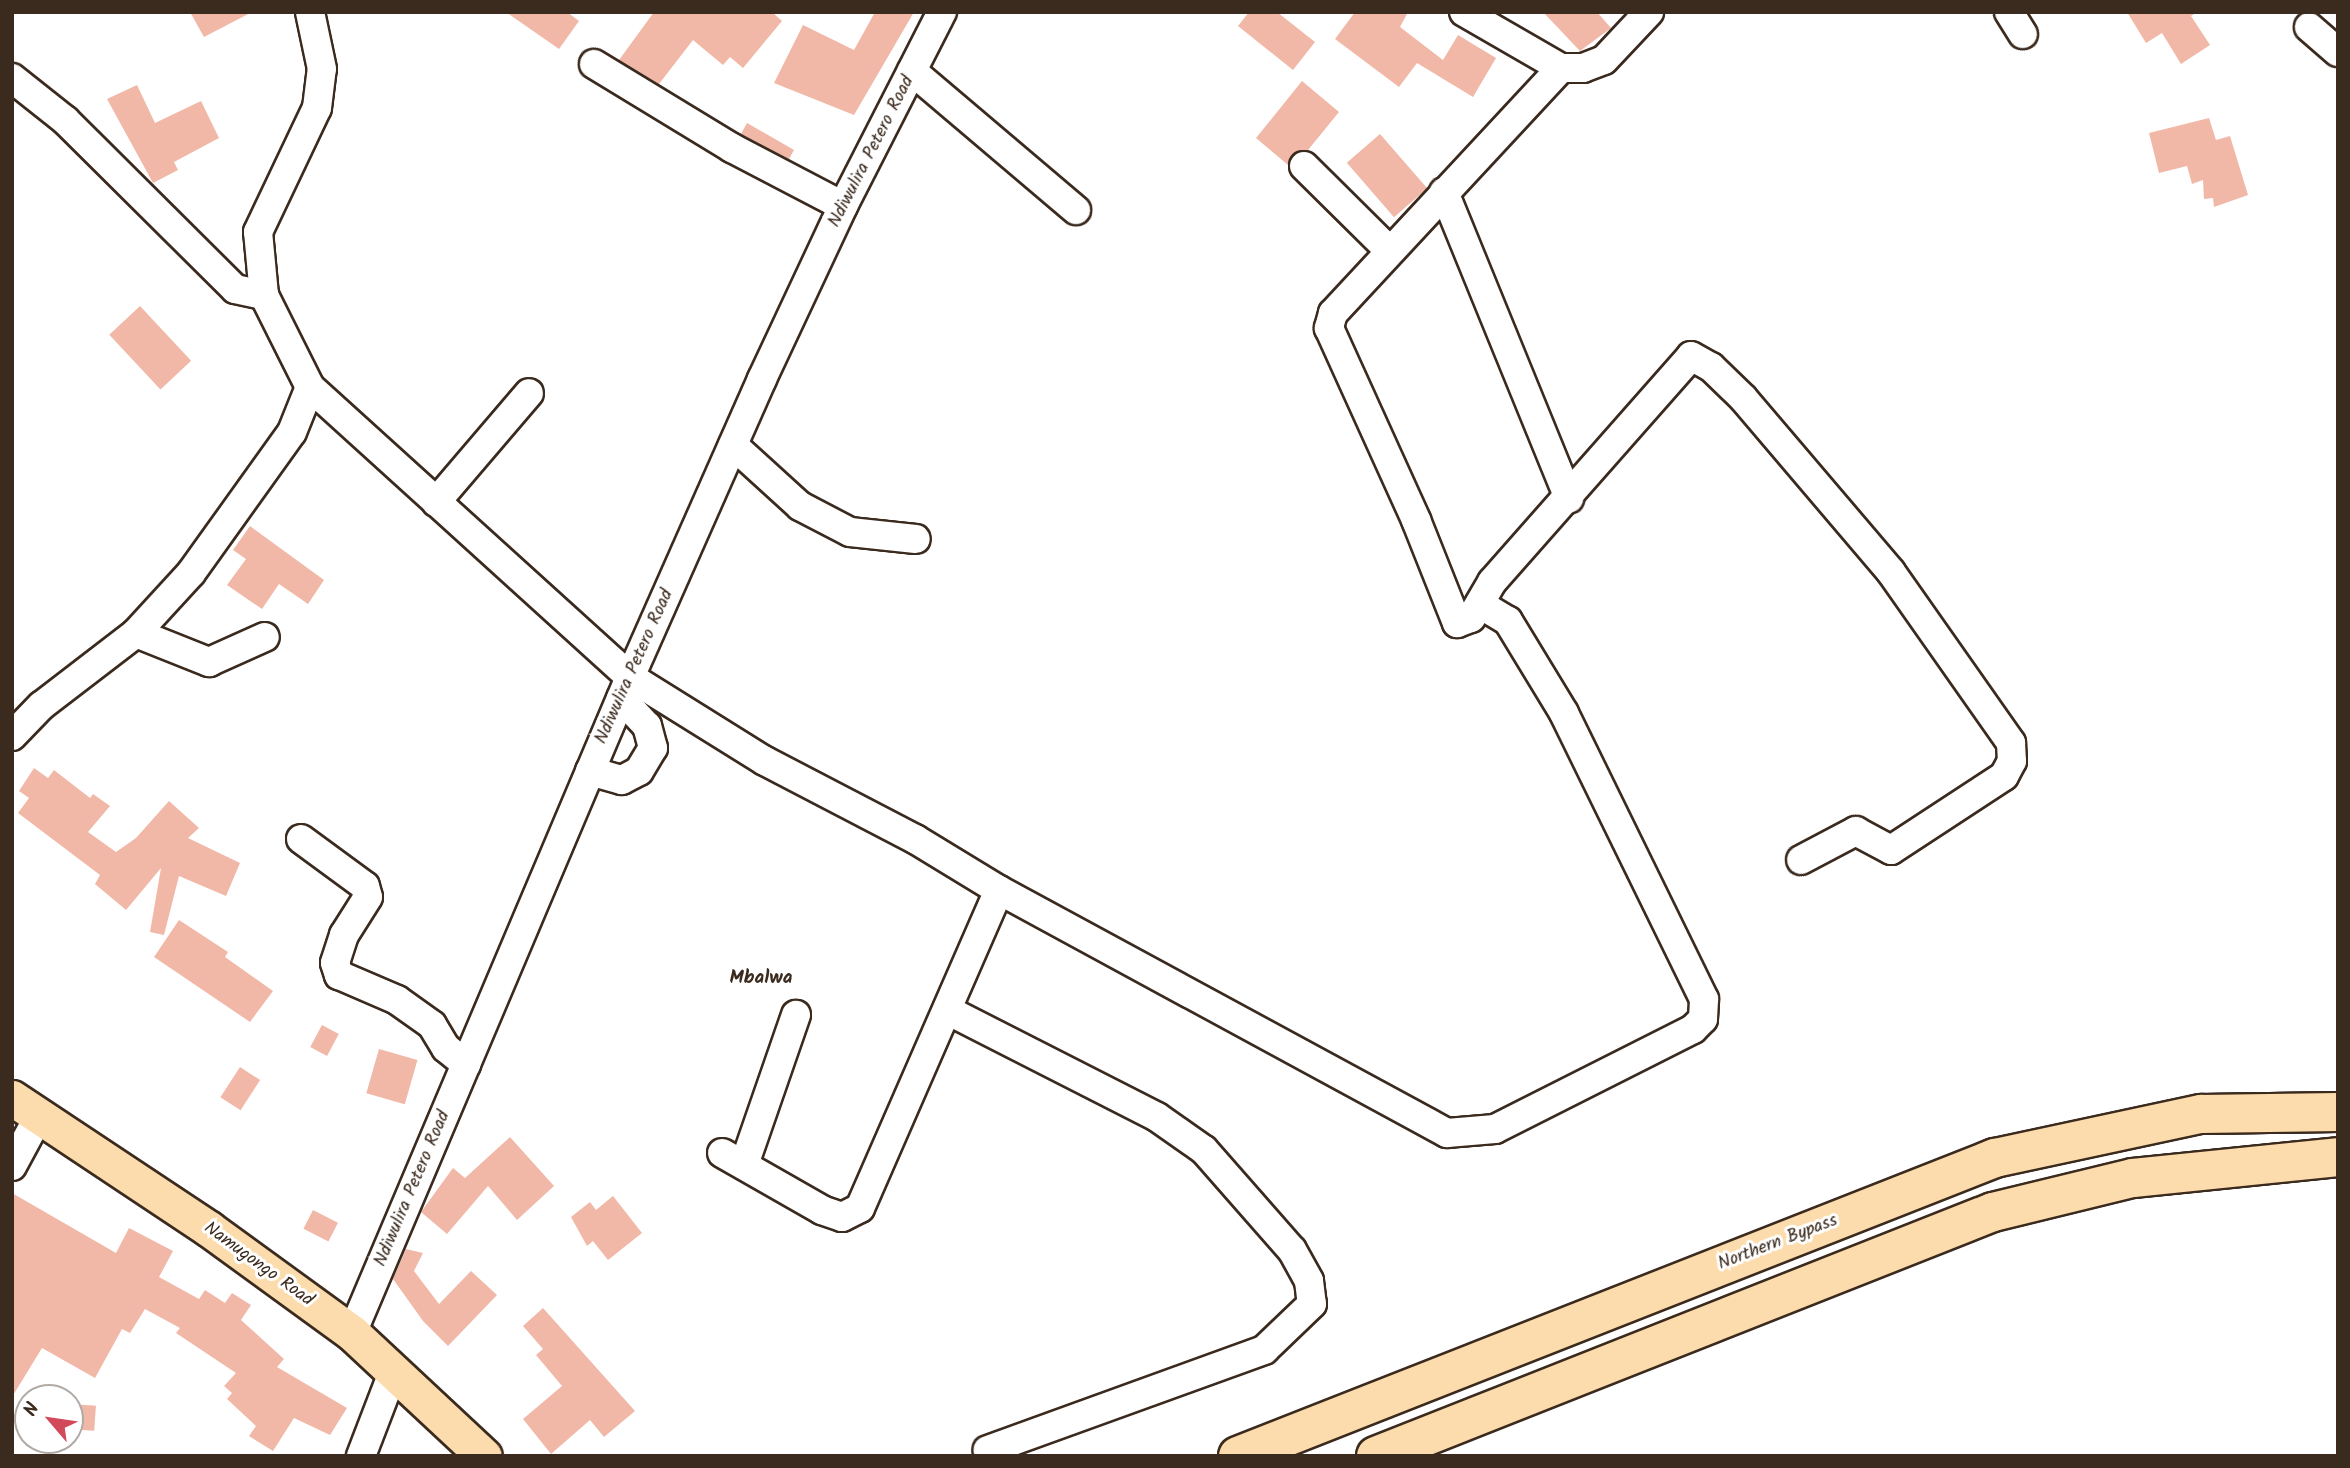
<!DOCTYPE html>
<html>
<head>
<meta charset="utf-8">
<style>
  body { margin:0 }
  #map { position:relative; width:2350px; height:1468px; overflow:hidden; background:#fff; font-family:Kalam,sans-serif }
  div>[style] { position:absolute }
  .building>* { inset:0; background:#f1b8a8; transform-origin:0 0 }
  .roads { filter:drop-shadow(2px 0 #3b2a1e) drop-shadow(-2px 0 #3b2a1e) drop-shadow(0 2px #3b2a1e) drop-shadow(0 -2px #3b2a1e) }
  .minor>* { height:28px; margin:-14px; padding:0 14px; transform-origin:14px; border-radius:14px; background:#fff }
  .major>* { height:35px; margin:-17.5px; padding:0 17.5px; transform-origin:17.5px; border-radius:17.5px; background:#fcdcac }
  .highway>* { height:38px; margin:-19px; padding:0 19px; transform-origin:19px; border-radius:19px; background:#fcdcac }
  span { translate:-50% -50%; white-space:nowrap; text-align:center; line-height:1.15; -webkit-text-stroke:6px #fff; paint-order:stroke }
  .street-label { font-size:18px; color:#3b2a1e }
  .neighbourhood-label { font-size:19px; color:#3b2a1e; font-weight:700 }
  .frame { position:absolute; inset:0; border:14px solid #3b2a1e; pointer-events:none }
  .north { position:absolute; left:14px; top:1384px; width:70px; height:70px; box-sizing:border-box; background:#fff; border:2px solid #b1aaa5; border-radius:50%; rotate:299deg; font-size:19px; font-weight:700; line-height:28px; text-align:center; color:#3b2a1e }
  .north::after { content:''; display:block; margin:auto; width:24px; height:32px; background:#d1495b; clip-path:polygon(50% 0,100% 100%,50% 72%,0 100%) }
</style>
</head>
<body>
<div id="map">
  <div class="building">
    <i style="clip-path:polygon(190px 12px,252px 12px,204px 37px)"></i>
    <i style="clip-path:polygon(506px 12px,567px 12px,579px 21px,559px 49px)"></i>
    <i style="clip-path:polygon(654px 12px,772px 12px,782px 21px,743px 68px,730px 57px,723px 65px,693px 40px,659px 84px,619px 60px)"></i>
    <i style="clip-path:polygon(875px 12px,914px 12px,854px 115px,774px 83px,803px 25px,854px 50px)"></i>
    <i style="clip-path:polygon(1249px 12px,1277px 12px,1315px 42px,1293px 70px,1238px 26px)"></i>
    <i style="clip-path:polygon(1355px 12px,1408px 12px,1400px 27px,1443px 60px,1458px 35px,1496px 58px,1473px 97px,1417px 63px,1399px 87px,1335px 39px)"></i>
    <i style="clip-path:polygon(1543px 12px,1597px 12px,1611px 28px,1580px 51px)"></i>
    <i style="clip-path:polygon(2127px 12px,2197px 12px,2191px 16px,2210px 45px,2181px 64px,2162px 33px,2146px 43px)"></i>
    <i style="clip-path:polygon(1302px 81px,1339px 112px,1308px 150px,1292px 155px,1288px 165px,1256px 138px)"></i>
    <i style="clip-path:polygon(137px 85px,155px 123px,201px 101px,219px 138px,174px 162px,178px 170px,153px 183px,107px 99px)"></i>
    <i style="clip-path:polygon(2209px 118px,2216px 140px,2230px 136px,2248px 195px,2214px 207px,2213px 198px,2204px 199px,2203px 180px,2192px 184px,2187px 166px,2159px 173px,2149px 133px)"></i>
    <i style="clip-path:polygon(747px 123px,794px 150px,789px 159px,741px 134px)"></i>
    <i style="left:1380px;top:134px;width:72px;height:44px;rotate:49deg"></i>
    <i style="left:140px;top:306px;width:75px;height:42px;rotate:47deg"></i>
    <i style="clip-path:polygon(250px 526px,324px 580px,308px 604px,279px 584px,262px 609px,227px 585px,246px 559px,233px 550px)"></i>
    <i style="clip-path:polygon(34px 768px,48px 778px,54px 770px,90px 798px,93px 794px,110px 806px,88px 832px,116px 852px,136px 838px,169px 801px,199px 828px,188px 838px,240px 863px,226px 896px,179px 876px,164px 935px,150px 932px,161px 868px,126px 910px,95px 884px,100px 875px,18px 813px,29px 798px,19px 791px)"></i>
    <i style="clip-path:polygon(179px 920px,228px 952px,225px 957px,273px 991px,250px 1022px,154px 957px)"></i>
    <i style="left:322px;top:1025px;width:19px;height:25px;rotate:28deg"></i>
    <i style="left:379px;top:1049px;width:40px;height:46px;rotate:16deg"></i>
    <i style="left:240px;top:1067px;width:24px;height:36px;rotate:33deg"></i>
    <i style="clip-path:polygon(510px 1137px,554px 1186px,517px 1220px,488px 1186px,447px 1234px,421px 1212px,453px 1168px,465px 1178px)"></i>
    <i style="clip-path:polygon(12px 1193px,116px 1253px,129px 1228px,173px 1251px,159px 1277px,199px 1299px,205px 1290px,225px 1303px,232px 1293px,251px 1305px,241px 1320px,284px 1359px,277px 1367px,347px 1408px,330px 1435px,294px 1418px,273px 1451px,249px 1436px,256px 1426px,227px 1399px,232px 1393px,224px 1386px,236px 1373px,176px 1333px,180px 1328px,145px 1309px,130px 1333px,122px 1329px,95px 1378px,42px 1348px,12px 1397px)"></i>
    <i style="clip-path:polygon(613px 1196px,642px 1233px,608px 1260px,593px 1241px,587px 1246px,571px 1217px,590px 1202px,596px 1210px)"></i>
    <i style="left:313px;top:1210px;width:28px;height:21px;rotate:27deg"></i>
    <i style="clip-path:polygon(406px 1249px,423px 1253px,414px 1271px,439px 1304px,471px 1271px,497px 1295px,448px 1346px,423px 1321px,393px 1279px)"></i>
    <i style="clip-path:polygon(543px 1308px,635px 1411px,604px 1437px,590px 1420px,551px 1454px,523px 1419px,562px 1386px,536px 1355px,543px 1349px,523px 1326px)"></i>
    <i style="left:70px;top:1404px;width:26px;height:25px;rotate:4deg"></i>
  </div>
  <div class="roads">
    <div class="minor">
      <i style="left:1464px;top:12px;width:112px;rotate:30deg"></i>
      <i style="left:1561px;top:68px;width:22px"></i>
      <i style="left:1583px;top:68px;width:22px;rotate:-21deg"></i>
      <i style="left:1604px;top:60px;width:66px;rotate:-46.8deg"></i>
      <i style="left:2009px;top:12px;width:26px;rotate:58deg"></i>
      <i style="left:2309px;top:27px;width:38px;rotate:41deg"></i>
      <i style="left:594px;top:64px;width:162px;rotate:31.3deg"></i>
      <i style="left:732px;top:148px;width:125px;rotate:27.6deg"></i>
      <i style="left:1561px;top:68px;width:335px;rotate:132.9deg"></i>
      <i style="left:1333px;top:313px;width:16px;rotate:105deg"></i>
      <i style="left:1329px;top:328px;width:211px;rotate:65.6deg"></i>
      <i style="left:1416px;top:520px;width:111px;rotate:68.3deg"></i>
      <i style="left:1457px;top:623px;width:15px;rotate:-20deg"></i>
      <i style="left:1471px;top:618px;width:42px;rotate:-59.7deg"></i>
      <i style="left:1492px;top:582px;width:301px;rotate:-48.6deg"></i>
      <i style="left:1691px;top:356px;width:23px;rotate:29deg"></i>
      <i style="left:1711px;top:367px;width:45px;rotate:44.1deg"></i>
      <i style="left:1743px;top:398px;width:228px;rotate:49.6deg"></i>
      <i style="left:1891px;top:572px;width:209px;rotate:54.9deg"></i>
      <i style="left:2011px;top:743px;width:18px;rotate:87deg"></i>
      <i style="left:2012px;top:761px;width:17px;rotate:118deg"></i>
      <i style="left:2004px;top:776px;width:135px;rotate:146.8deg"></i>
      <i style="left:1891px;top:850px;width:40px;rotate:-152deg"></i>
      <i style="left:1856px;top:831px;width:62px;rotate:152.2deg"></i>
      <i style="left:912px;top:71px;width:215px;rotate:40.3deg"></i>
      <i style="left:12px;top:78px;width:68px;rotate:38.4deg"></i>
      <i style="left:65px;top:120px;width:240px;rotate:44.8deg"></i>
      <i style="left:235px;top:289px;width:30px;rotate:12deg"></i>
      <i style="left:1304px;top:166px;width:121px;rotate:44.7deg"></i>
      <i style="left:1444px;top:192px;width:331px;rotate:67.8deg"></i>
      <i style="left:310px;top:387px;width:432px;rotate:42.2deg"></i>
      <i style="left:630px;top:677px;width:159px;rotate:31.9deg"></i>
      <i style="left:765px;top:761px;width:169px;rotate:27.5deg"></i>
      <i style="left:915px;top:839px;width:98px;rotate:31.3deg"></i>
      <i style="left:999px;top:890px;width:347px;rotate:113.6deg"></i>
      <i style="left:860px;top:1208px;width:20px;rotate:153deg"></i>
      <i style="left:842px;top:1217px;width:21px;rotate:-161deg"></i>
      <i style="left:822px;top:1210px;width:115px;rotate:-150.3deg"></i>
      <i style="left:733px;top:445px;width:91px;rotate:42.3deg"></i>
      <i style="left:800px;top:506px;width:56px;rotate:27.5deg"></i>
      <i style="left:850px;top:532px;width:66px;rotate:6.1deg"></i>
      <i style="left:436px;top:502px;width:143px;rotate:-49.5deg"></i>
      <i style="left:136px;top:633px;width:79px;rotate:21.7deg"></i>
      <i style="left:209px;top:662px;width:61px;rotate:-24.1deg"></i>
      <i style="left:12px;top:736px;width:42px;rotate:-46deg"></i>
      <i style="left:41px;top:706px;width:120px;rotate:-37.5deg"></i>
      <i style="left:136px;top:633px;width:81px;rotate:-47.5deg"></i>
      <i style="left:191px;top:573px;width:173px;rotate:-54.4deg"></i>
      <i style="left:292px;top:432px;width:48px;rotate:-68.2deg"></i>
      <i style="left:310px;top:387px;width:103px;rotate:-116.6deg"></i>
      <i style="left:264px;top:295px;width:63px;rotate:-95.4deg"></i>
      <i style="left:258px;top:232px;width:137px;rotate:-64.6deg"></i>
      <i style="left:317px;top:108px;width:39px;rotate:-83deg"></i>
      <i style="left:322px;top:69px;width:58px;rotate:-101.9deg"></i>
      <i style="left:590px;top:771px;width:33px;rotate:16deg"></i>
      <i style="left:622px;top:780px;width:19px;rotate:-28deg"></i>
      <i style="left:639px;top:771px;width:27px;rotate:-59deg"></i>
      <i style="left:653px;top:748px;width:23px;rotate:-105deg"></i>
      <i style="left:647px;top:726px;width:38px;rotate:-133deg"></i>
      <i style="left:301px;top:839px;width:79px;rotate:36.3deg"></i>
      <i style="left:365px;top:886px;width:11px;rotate:75deg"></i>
      <i style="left:368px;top:897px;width:45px;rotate:122.3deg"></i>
      <i style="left:344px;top:935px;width:29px;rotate:108deg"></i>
      <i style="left:335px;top:963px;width:13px;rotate:72deg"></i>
      <i style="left:339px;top:975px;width:63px;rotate:23.3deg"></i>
      <i style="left:397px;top:1000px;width:43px;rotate:35.5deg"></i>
      <i style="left:432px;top:1025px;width:27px;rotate:59deg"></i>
      <i style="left:446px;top:1048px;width:26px;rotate:39deg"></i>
      <i style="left:999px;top:890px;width:510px;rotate:28.48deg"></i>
      <i style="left:1447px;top:1133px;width:48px;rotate:-4.8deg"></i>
      <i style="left:1495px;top:1129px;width:222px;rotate:-26.8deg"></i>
      <i style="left:1693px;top:1029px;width:14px;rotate:-45deg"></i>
      <i style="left:1703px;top:1019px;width:20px;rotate:-87deg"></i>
      <i style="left:1704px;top:999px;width:318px;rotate:-116.1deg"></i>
      <i style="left:1564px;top:713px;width:108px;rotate:-121.3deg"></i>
      <i style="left:1508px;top:621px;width:33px;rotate:-149deg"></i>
      <i style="left:949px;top:1011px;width:233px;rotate:27deg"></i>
      <i style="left:1157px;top:1117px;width:57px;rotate:35.1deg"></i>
      <i style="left:1204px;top:1150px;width:133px;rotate:48.7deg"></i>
      <i style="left:1292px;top:1250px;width:35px;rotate:61deg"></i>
      <i style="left:1309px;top:1281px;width:23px;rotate:83deg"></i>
      <i style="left:1312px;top:1304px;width:66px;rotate:136.2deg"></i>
      <i style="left:1264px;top:1350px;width:294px;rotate:160.1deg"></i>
      <i style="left:744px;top:1165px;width:159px;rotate:-70.9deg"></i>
      <i style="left:12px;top:1166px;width:57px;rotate:-61.6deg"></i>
      <i style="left:352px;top:1333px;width:712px;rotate:-67.03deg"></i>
      <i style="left:630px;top:677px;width:326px;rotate:-66.1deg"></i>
      <i style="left:762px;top:379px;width:191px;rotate:-64.9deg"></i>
      <i style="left:843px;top:206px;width:218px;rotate:-63deg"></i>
      <i style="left:361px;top:1456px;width:92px;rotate:-69deg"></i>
    </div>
    <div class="major">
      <i style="left:12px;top:1098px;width:237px;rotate:33.6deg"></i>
      <i style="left:209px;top:1229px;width:177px;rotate:36deg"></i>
      <i style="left:352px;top:1333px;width:180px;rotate:43deg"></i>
    </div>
    <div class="highway">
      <i style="left:1238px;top:1456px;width:814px;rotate:-21.49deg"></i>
      <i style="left:1995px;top:1158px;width:211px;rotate:-12.1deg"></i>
      <i style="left:2201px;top:1114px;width:137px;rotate:-0.8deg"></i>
      <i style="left:1376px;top:1456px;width:663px;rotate:-21.58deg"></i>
      <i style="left:1993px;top:1212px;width:144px;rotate:-13.7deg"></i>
      <i style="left:2133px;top:1178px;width:206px;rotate:-5.8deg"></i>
    </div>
  </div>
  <div class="street-label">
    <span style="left:872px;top:152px;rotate:-63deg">Ndiwulira Petero Road</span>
    <span style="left:635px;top:667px;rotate:-66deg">Ndiwulira Petero Road</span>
    <span style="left:413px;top:1189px;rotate:-67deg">Ndiwulira Petero Road</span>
    <span style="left:1778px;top:1243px;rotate:-21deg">Northern Bypass</span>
    <span style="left:258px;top:1265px;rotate:36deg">Namugongo Road</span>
  </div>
  <div class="neighbourhood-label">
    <span style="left:761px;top:979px">Mbalwa</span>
  </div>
  <div class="frame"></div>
  <div class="north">N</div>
</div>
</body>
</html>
